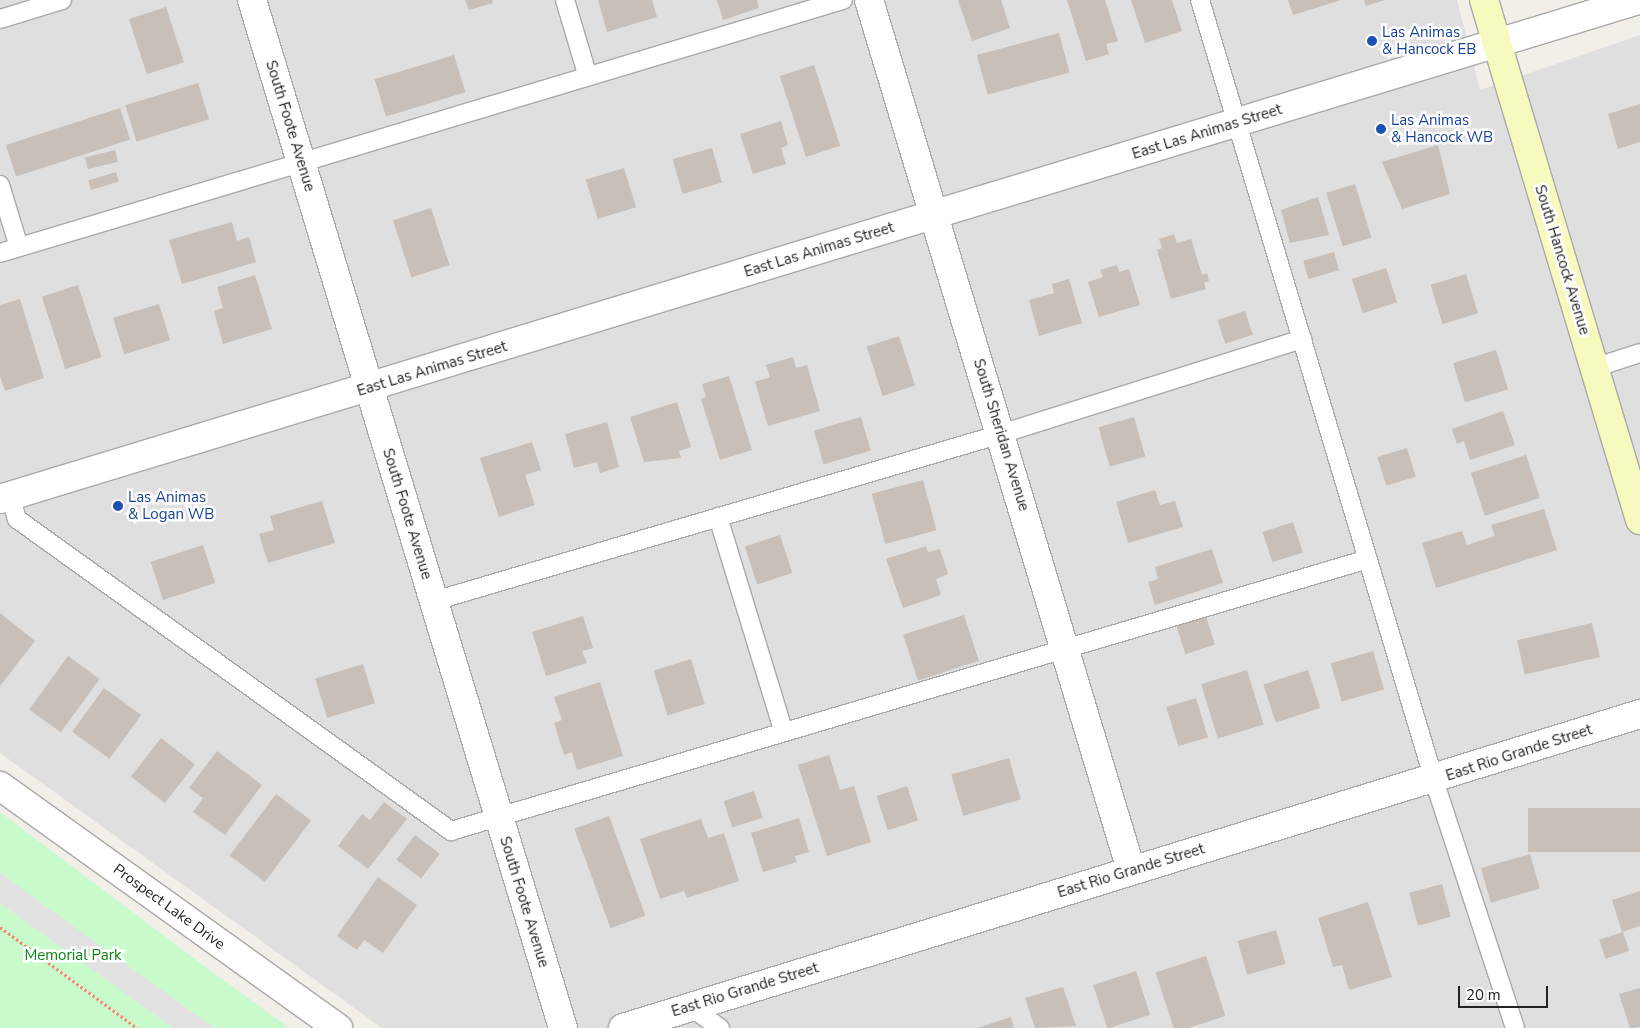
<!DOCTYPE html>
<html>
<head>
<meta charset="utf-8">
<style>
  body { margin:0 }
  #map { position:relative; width:1640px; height:1028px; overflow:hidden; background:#f2efe9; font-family:"Nunito Sans",sans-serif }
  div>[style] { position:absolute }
  .residential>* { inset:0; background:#e0dfdf }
  .park>* { inset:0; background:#c8facc }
  .parking>* { inset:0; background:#e2e2e2 }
  .building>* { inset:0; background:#c7bfb8; transform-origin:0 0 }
  .path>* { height:3px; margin-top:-1.5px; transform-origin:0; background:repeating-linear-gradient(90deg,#fa8072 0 2.5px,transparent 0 5px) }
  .roads { filter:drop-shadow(1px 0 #a9a9a9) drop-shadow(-1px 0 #a9a9a9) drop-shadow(0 1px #a9a9a9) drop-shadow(0 -1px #a9a9a9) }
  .lane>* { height:18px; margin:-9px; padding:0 9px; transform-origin:9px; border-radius:9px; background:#fff }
  .street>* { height:28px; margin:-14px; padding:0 14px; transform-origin:14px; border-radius:14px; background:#fff }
  .secondary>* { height:28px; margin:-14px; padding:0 14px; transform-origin:14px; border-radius:14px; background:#f7fabf }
  .dots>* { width:14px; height:14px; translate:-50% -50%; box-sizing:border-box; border:2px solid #fff; border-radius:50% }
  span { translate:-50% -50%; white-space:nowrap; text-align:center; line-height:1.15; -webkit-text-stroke:5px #fff; paint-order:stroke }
  .transit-label { font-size:15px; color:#164399 }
  .left { translate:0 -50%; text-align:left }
  .street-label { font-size:15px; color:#222 }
  .park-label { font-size:15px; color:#0c8416 }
  .scale { position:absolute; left:1458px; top:986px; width:90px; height:22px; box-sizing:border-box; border:2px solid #222; border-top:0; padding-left:6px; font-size:15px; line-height:18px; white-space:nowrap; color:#222; -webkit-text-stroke:4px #fff; paint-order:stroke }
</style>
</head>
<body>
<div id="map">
  <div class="residential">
    <i style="clip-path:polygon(0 0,1457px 0,1480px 90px,1640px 35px,1640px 1028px,382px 1028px,0 753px)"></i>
  </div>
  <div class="park">
    <i style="clip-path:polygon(0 812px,203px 965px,289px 1028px,0 1028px)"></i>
  </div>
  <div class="parking">
    <i style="clip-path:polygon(0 873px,214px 1028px,173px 1028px,0 903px)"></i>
  </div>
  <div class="building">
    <i style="clip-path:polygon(465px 0,492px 0,493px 3px,469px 10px)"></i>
    <i style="clip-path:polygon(598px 0,652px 0,657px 17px,607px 32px)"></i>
    <i style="clip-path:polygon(717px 0,757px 0,759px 8px,723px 20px)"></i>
    <i style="clip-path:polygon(958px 0,1001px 0,1010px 28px,972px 41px)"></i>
    <i style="clip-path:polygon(1067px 0,1105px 0,1118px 41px,1106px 44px,1109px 54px,1086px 61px)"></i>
    <i style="clip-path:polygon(1131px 0,1172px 0,1182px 31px,1145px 43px)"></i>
    <i style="clip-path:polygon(1288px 0,1341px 0,1293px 15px)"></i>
    <i style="clip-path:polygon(1364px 0,1385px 0,1366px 6px)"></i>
    <i style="left:166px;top:7px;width:58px;height:39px;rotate:72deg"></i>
    <i style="left:1059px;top:33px;width:41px;height:85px;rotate:75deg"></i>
    <i style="left:454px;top:55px;width:39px;height:83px;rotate:73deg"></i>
    <i style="left:814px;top:65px;width:85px;height:36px;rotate:72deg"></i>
    <i style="left:198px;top:83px;width:38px;height:76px;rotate:73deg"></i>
    <i style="clip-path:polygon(1640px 104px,1640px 142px,1618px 149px,1608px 114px)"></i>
    <i style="left:120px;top:108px;width:33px;height:120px;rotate:72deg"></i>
    <i style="clip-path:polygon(781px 121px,788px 145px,781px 148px,786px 164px,753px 174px,740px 134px)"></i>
    <i style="clip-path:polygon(1438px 145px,1450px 194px,1402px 209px,1382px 162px)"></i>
    <i style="left:712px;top:148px;width:36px;height:41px;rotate:74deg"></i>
    <i style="left:115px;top:150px;width:12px;height:31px;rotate:76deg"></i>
    <i style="left:624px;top:168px;width:41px;height:40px;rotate:73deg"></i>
    <i style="left:116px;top:172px;width:10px;height:29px;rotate:73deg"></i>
    <i style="left:1355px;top:184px;width:56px;height:30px;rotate:73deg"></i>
    <i style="clip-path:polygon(1318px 197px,1329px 235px,1290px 243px,1281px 210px)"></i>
    <i style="left:431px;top:208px;width:60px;height:40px;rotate:72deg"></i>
    <i style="clip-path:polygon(232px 222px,237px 241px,249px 237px,256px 262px,182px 284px,169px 240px)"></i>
    <i style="clip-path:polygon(1174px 234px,1177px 243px,1191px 239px,1202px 275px,1207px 273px,1209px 281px,1204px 283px,1206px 289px,1171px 299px,1157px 250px,1162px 248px,1159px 239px)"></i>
    <i style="left:1334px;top:252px;width:19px;height:32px;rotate:74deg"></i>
    <i style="clip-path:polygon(1117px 265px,1119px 272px,1129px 269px,1140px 305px,1099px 317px,1088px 282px,1103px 277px,1100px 270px)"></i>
    <i style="left:1386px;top:268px;width:36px;height:36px;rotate:72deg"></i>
    <i style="left:1466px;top:274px;width:41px;height:37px;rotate:73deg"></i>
    <i style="clip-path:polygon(255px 275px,272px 329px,223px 344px,214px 311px,223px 308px,217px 287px)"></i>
    <i style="clip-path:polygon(1069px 279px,1082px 323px,1039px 336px,1029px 300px,1054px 293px,1052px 284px)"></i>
    <i style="left:78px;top:285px;width:76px;height:38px;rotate:72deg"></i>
    <i style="clip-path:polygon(20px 299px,44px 378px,5px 391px,0 376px,0 305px)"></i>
    <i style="left:159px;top:304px;width:38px;height:48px;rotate:73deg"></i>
    <i style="left:1245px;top:311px;width:25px;height:29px;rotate:72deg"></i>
    <i style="left:899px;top:336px;width:52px;height:34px;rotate:72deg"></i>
    <i style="left:1496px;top:350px;width:41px;height:45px;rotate:73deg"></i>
    <i style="clip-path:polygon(793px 357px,796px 368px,807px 365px,820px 411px,768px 426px,755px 382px,770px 377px,766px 365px)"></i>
    <i style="clip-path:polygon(729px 376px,752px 450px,720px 460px,701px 399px,706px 397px,702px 384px)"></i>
    <i style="clip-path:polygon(677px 402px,691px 447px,679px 451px,681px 458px,644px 462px,630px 417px)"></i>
    <i style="clip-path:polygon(1503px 411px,1515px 445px,1470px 460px,1464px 441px,1457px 444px,1452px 429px)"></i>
    <i style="left:861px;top:417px;width:35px;height:49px;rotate:74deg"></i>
    <i style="left:1134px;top:417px;width:41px;height:37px;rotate:74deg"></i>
    <i style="clip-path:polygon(607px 422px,619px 467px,600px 473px,597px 462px,574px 468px,565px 434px)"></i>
    <i style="clip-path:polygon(532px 442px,541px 470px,525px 475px,535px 505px,499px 517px,480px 458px)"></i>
    <i style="left:1407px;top:448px;width:30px;height:31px;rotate:73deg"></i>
    <i style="left:1526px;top:455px;width:45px;height:58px;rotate:72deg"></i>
    <i style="left:923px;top:480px;width:52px;height:53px;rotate:75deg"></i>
    <i style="clip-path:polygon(1155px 490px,1160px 505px,1175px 501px,1183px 527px,1128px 543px,1116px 502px)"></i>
    <i style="clip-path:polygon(322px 501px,335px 543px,268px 563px,259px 534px,274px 530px,270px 516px)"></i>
    <i style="clip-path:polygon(1544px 509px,1557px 550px,1436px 588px,1422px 543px,1462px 531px,1467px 545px,1495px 536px,1491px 525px)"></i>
    <i style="left:1293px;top:522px;width:32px;height:32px;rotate:72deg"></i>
    <i style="left:780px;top:535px;width:40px;height:37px;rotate:72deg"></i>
    <i style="left:203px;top:545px;width:40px;height:55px;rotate:72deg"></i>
    <i style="clip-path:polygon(926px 546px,928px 552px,940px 549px,948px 574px,936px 579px,941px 595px,903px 608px,886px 559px)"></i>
    <i style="clip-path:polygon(1212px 549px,1223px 583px,1155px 605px,1148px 582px,1158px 579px,1155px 567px)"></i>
    <i style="clip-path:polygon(0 613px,35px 641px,0 686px)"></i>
    <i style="left:964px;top:615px;width:48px;height:64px;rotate:72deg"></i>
    <i style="clip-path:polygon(583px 616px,593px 648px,582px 651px,587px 663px,546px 676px,532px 632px)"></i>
    <i style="left:1206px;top:617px;width:29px;height:31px;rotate:72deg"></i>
    <i style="left:1592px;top:623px;width:35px;height:77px;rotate:77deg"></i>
    <i style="left:1373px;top:651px;width:40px;height:44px;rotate:74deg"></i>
    <i style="left:68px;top:656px;width:39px;height:66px;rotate:36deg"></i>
    <i style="left:691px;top:659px;width:47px;height:39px;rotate:73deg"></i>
    <i style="left:363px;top:664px;width:41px;height:50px;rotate:73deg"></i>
    <i style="left:1247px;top:670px;width:57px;height:48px;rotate:73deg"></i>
    <i style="left:1308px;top:670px;width:40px;height:47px;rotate:72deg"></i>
    <i style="clip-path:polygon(600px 682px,623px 756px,577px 770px,572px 752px,564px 755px,554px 723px,562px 720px,554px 697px)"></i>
    <i style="left:104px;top:688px;width:46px;height:54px;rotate:36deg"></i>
    <i style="left:1196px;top:698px;width:41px;height:31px;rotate:73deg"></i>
    <i style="left:161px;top:738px;width:43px;height:49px;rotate:38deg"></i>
    <i style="clip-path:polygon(217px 751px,262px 785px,225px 835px,193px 812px,203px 798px,189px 788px)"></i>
    <i style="clip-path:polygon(829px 755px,840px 790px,854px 786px,871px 842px,827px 856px,798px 765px)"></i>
    <i style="left:1009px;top:758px;width:43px;height:60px;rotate:74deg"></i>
    <i style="left:907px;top:786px;width:36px;height:32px;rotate:72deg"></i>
    <i style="left:754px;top:791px;width:28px;height:32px;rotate:72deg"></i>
    <i style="left:276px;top:794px;width:44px;height:77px;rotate:37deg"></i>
    <i style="clip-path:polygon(384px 802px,407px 819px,368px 869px,338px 846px,362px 814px,370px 820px)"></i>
    <i style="left:1640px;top:808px;width:44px;height:112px;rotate:90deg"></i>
    <i style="left:609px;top:816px;width:106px;height:37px;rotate:70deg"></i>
    <i style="clip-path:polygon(799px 818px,809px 852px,795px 856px,797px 862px,763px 872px,751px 833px)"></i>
    <i style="clip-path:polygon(701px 819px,708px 838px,724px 833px,739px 881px,687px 898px,684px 891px,660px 899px,640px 839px)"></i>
    <i style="left:415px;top:835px;width:31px;height:31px;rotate:37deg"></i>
    <i style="left:1530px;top:854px;width:36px;height:51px;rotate:74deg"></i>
    <i style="clip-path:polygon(378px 877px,417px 905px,383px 953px,364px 940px,357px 950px,337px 936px)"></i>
    <i style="left:1442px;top:884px;width:34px;height:34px;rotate:75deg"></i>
    <i style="clip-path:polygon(1640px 891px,1640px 926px,1622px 932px,1612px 900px)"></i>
    <i style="clip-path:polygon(1368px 902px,1392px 977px,1349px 990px,1342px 965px,1333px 967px,1318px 918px)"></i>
    <i style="left:1276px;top:930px;width:35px;height:40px;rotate:74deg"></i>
    <i style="left:1623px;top:932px;width:20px;height:25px;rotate:72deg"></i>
    <i style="left:1206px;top:956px;width:63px;height:53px;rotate:72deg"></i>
    <i style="left:1136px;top:971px;width:46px;height:45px;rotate:72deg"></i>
    <i style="clip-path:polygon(1063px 987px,1076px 1026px,1035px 1028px,1025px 998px)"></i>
    <i style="clip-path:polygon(1640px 988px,1640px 1027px,1630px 1028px,1619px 994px)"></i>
    <i style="clip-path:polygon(1011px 1017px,1014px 1028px,977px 1028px)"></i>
  </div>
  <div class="path">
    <i style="left:0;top:927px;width:170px;rotate:36.4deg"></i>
  </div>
  <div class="roads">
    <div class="lane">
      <i style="left:565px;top:0;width:77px;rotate:73.4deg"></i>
      <i style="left:1200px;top:0;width:814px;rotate:73.3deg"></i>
      <i style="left:1434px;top:780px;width:261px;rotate:71.9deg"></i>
      <i style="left:0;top:19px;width:65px;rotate:-17deg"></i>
      <i style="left:0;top:185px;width:65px;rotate:73deg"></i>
      <i style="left:0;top:253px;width:880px;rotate:-16.71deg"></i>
      <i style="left:1594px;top:368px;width:48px;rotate:-18.1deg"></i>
      <i style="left:10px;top:496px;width:24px;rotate:73deg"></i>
      <i style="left:17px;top:519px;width:535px;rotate:35.71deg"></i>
      <i style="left:451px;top:831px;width:956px;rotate:-16.52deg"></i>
      <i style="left:718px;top:517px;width:222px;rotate:73deg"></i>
      <i style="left:434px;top:601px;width:591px;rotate:-16.41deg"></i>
      <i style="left:1001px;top:434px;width:316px;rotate:-17.5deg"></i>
      <i style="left:691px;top:1007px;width:36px;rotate:36deg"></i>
    </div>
    <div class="street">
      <i style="left:252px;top:0;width:1074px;rotate:73.17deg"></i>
      <i style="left:869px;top:0;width:909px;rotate:73.24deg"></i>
      <i style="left:0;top:499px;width:1712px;rotate:-16.94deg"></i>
      <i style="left:0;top:786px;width:416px;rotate:35.6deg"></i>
      <i style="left:623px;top:1028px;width:1064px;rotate:-17.16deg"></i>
    </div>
    <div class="secondary">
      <i style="left:1484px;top:0;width:543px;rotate:73.3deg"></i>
    </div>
  </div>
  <div class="dots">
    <i style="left:1372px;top:41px;background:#1a4fb4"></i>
    <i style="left:1381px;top:129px;background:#1a4fb4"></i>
    <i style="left:118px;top:506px;background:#1a4fb4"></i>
  </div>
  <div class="transit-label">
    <span class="left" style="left:1382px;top:41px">Las Animas<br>&amp; Hancock EB</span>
    <span class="left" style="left:1391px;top:129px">Las Animas<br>&amp; Hancock WB</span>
    <span class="left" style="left:128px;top:506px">Las Animas<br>&amp; Logan WB</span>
  </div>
  <div class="street-label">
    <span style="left:290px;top:126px;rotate:73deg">South Foote Avenue</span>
    <span style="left:1207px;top:132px;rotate:-17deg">East Las Animas Street</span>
    <span style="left:819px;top:250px;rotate:-17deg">East Las Animas Street</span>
    <span style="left:1562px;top:260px;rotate:73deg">South Hancock Avenue</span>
    <span style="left:432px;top:369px;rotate:-17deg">East Las Animas Street</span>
    <span style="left:1001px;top:435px;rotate:73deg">South Sheridan Avenue</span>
    <span style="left:407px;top:514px;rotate:73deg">South Foote Avenue</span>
    <span style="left:1519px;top:753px;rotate:-18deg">East Rio Grande Street</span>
    <span style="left:1131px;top:871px;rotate:-17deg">East Rio Grande Street</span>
    <span style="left:524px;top:902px;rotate:73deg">South Foote Avenue</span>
    <span style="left:169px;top:907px;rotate:36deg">Prospect Lake Drive</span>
    <span style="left:745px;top:990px;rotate:-17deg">East Rio Grande Street</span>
  </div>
  <div class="park-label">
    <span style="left:73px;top:956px">Memorial Park</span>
  </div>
  <div class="scale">20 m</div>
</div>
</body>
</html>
